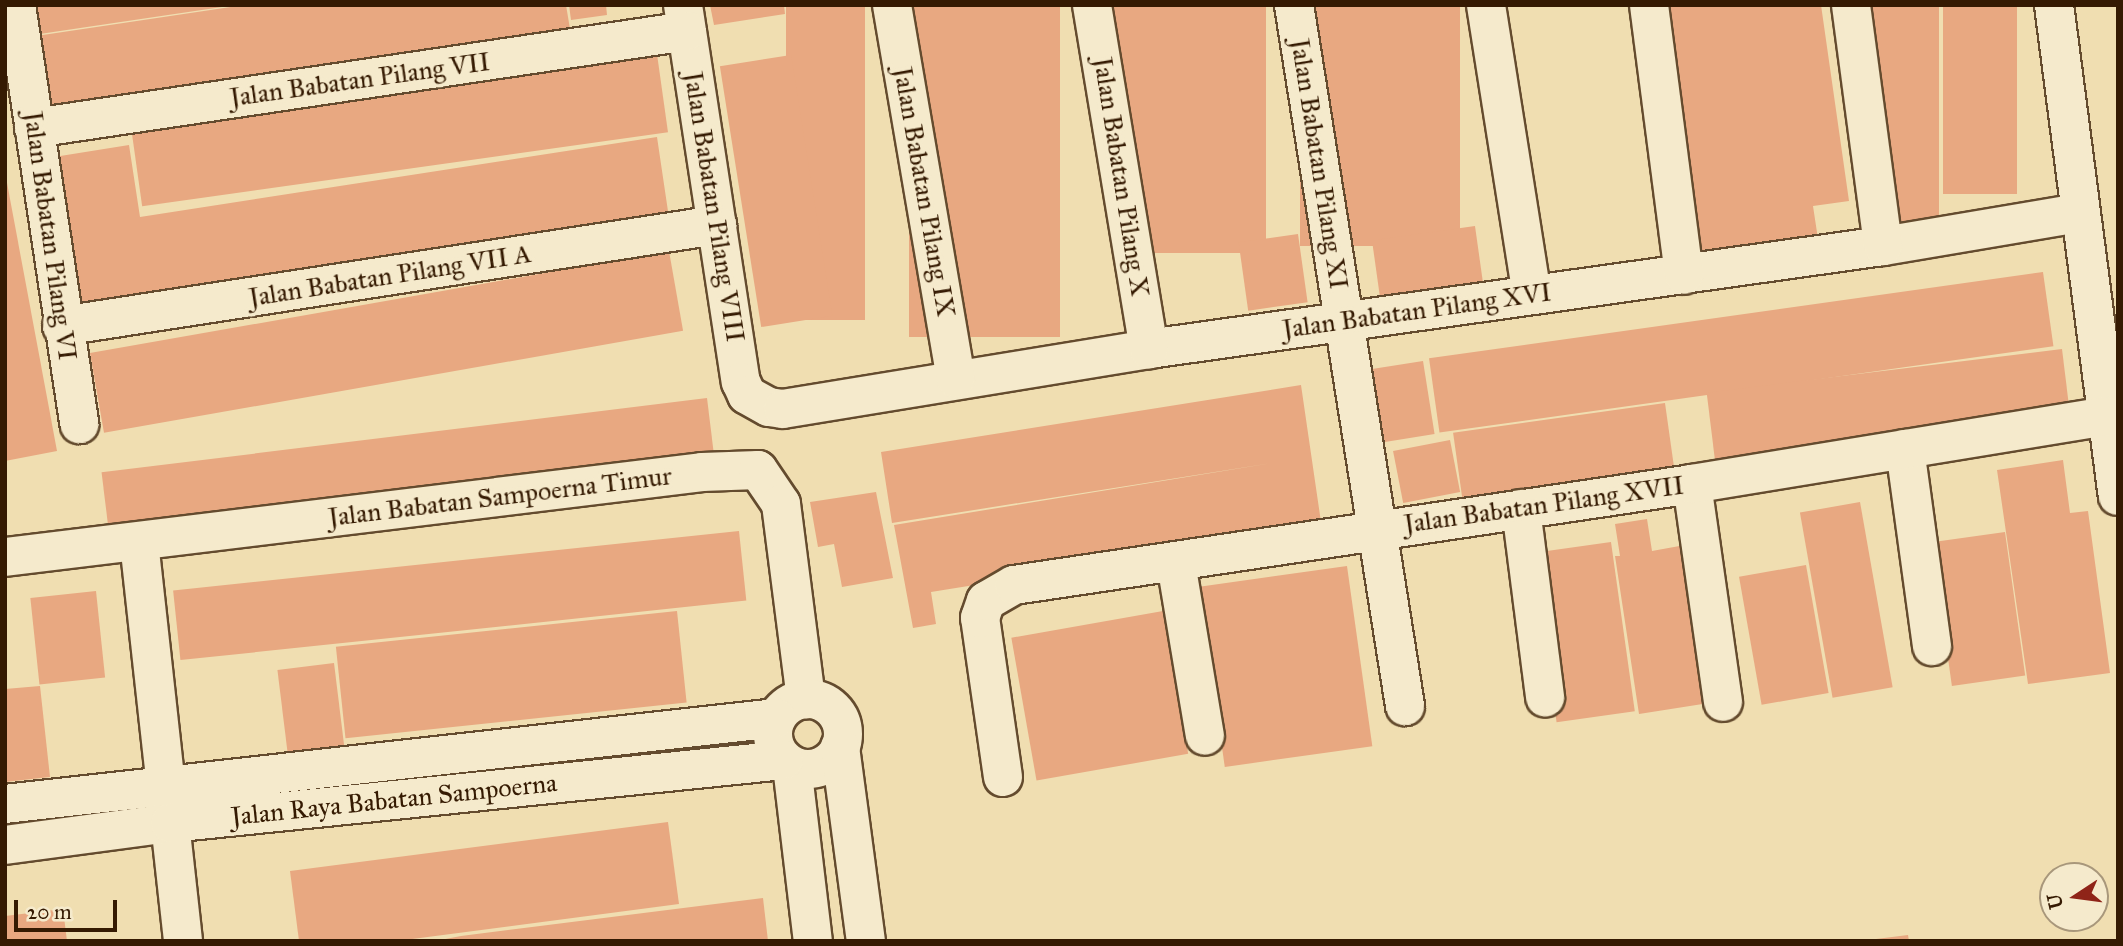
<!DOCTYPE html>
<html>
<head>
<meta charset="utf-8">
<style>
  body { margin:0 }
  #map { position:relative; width:2123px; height:946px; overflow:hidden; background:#f0deb1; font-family:"IM FELL Great Primer",serif }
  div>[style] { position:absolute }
  .building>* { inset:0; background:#e8a881; transform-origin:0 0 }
  .roads { filter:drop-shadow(2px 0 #644b2e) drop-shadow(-2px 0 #644b2e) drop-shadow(0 2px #644b2e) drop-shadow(0 -2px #644b2e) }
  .minor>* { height:38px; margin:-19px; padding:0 19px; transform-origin:19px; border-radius:19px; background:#f5eacc }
  .minor>.ring { margin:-19px; padding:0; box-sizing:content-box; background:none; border:38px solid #f5eacc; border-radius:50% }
  span { translate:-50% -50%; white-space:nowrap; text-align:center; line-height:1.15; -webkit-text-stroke:7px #f5eacc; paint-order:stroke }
  .street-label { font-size:26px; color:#351a02 }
  .frame { position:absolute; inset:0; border:7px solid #351a02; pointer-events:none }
  .north { position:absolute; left:2039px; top:862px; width:70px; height:70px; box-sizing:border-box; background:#f5eacc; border:2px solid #a8977b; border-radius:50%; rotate:257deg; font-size:19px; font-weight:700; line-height:28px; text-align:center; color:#351a02 }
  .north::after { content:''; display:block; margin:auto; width:24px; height:32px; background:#8f2418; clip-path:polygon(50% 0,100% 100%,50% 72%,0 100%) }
  .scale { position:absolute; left:14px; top:900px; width:103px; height:32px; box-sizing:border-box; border:4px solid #351a02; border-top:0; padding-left:9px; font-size:21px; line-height:24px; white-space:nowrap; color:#351a02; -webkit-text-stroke:5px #f5eacc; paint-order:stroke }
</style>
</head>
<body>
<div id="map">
  <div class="building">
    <i style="clip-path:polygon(29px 5px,221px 5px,222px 7px,33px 35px)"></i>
    <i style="clip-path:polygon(244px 5px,566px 5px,570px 29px,46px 107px,36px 36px)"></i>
    <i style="clip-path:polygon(569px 5px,606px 5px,607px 15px,571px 20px)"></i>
    <i style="clip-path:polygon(710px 5px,784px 5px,785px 14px,714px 25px)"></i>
    <i style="left:786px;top:5px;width:79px;height:315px"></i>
    <i style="left:909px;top:5px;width:151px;height:332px"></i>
    <i style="left:1114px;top:5px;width:152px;height:248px"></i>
    <i style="left:1300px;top:5px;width:160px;height:241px"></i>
    <i style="clip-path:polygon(1664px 5px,1821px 5px,1849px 201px,1813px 206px,1818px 239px,1697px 256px)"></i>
    <i style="left:1860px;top:5px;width:79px;height:216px"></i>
    <i style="left:1943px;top:5px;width:74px;height:189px"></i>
    <i style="left:657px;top:54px;width:79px;height:531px;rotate:82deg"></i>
    <i style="left:791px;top:55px;width:264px;height:72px;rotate:81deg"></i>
    <i style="clip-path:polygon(657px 137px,669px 218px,78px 310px,54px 157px,129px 145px,140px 217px)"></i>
    <i style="clip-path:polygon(5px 172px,57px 451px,5px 461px)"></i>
    <i style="left:1475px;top:226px;width:56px;height:104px;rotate:82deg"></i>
    <i style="left:1298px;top:234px;width:69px;height:60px;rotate:82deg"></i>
    <i style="left:669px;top:251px;width:81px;height:588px;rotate:80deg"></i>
    <i style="left:2043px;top:272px;width:75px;height:620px;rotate:82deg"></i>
    <i style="left:2062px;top:349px;width:71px;height:358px;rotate:83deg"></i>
    <i style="left:1423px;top:361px;width:74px;height:66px;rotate:81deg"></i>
    <i style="clip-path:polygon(1301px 385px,1322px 529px,931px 592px,936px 624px,913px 628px,894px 525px,1284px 461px,892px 523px,881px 452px)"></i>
    <i style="left:707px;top:398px;width:66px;height:610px;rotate:83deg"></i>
    <i style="left:1665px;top:403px;width:72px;height:214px;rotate:82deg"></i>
    <i style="left:1450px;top:440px;width:53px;height:58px;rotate:79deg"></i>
    <i style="clip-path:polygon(2063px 460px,2070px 513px,2088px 511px,2110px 673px,2028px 684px,1997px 470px)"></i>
    <i style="clip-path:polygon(876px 492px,893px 578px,842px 587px,834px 544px,818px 547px,810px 502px)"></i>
    <i style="left:1860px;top:502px;width:188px;height:61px;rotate:80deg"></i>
    <i style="clip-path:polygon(1647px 519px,1652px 551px,1685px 545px,1709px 703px,1639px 714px,1615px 556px,1620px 556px,1615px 524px)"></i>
    <i style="left:739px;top:531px;width:70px;height:569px;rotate:84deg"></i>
    <i style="left:2005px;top:532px;width:145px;height:74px;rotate:82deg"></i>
    <i style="left:1611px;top:542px;width:171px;height:79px;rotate:82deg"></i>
    <i style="left:1806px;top:565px;width:130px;height:68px;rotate:80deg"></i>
    <i style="left:1347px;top:566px;width:182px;height:149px;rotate:82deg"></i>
    <i style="left:96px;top:591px;width:87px;height:66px;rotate:84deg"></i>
    <i style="left:677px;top:611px;width:92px;height:343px;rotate:84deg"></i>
    <i style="left:1163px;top:611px;width:145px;height:154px;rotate:80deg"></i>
    <i style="left:334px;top:663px;width:85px;height:57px;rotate:83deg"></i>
    <i style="clip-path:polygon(40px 686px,50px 777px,5px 782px,5px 689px)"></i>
    <i style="clip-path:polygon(668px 822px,679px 904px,397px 941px,299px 941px,290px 871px)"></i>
    <i style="clip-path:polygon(763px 898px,768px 941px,435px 941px,461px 936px)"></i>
    <i style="clip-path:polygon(63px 909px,67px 941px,5px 941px,5px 916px)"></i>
    <i style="clip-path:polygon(1908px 935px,1909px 941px,1876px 941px,1876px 939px)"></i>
  </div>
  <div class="roads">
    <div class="minor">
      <i style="left:16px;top:5px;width:424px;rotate:81.4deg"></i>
      <i style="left:683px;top:5px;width:381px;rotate:81.3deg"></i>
      <i style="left:741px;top:382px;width:14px;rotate:65deg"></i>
      <i style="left:747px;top:395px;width:25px;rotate:29deg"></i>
      <i style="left:769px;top:407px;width:14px;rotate:8deg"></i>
      <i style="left:783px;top:409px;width:371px;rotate:-9.3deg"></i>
      <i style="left:1149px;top:349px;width:741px;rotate:-7.99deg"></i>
      <i style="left:1883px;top:246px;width:199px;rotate:-9.6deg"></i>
      <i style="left:892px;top:5px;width:379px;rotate:80.3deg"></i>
      <i style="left:1092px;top:5px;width:349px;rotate:80.6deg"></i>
      <i style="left:1294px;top:5px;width:710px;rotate:81deg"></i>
      <i style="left:1486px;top:5px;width:293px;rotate:81deg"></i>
      <i style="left:1649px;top:5px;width:272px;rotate:82.6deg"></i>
      <i style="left:1851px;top:5px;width:243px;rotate:82.4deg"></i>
      <i style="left:2054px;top:5px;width:495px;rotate:82.6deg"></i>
      <i style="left:34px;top:128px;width:660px;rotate:-8.45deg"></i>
      <i style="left:62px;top:326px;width:663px;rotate:-8.77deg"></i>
      <i style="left:1905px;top:449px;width:199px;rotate:82.2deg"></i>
      <i style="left:1692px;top:484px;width:220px;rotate:81.9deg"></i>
      <i style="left:1521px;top:509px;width:190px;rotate:82.7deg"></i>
      <i style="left:139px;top:542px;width:401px;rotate:83.7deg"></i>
      <i style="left:5px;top:557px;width:702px;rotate:-6.95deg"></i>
      <i style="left:702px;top:472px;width:56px;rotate:-2deg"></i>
      <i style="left:758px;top:470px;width:41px;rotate:55.9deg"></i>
      <i style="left:781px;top:504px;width:197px;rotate:82.7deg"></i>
      <i style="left:1176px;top:563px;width:175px;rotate:80.5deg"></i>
      <i class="ring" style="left:773px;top:699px;width:32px;height:32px"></i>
      <i style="left:840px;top:747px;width:196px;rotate:82.4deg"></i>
      <i style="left:792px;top:766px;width:176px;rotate:83.2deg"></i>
      <i style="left:1003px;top:777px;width:161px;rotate:-98.2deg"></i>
      <i style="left:980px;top:618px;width:18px;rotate:-71deg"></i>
      <i style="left:986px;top:601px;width:32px;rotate:-30deg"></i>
      <i style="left:1014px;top:585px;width:685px;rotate:-8.47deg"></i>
      <i style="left:1692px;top:484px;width:420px;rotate:-9.3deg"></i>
      <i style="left:5px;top:804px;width:776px;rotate:-6.36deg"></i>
      <i style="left:5px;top:845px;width:166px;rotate:-7.6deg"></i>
      <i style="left:170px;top:823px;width:617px;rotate:-5.86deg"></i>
    </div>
  </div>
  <div class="street-label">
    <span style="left:360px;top:80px;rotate:-8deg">Jalan Babatan Pilang VII</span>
    <span style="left:1319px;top:164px;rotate:81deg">Jalan Babatan Pilang XI</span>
    <span style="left:1121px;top:177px;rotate:81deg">Jalan Babatan Pilang X</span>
    <span style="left:924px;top:192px;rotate:80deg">Jalan Babatan Pilang IX</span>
    <span style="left:714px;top:207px;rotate:81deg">Jalan Babatan Pilang VIII</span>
    <span style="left:50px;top:236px;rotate:82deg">Jalan Babatan Pilang VI</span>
    <span style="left:390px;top:276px;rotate:-9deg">Jalan Babatan Pilang VII A</span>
    <span style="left:1417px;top:311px;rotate:-8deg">Jalan Babatan Pilang XVI</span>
    <span style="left:500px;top:497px;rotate:-7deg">Jalan Babatan Sampoerna Timur</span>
    <span style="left:1544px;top:505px;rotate:-8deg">Jalan Babatan Pilang XVII</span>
    <span style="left:394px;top:800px;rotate:-6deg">Jalan Raya Babatan Sampoerna</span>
  </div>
  <div class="frame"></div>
  <div class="north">U</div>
  <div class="scale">20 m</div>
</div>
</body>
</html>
